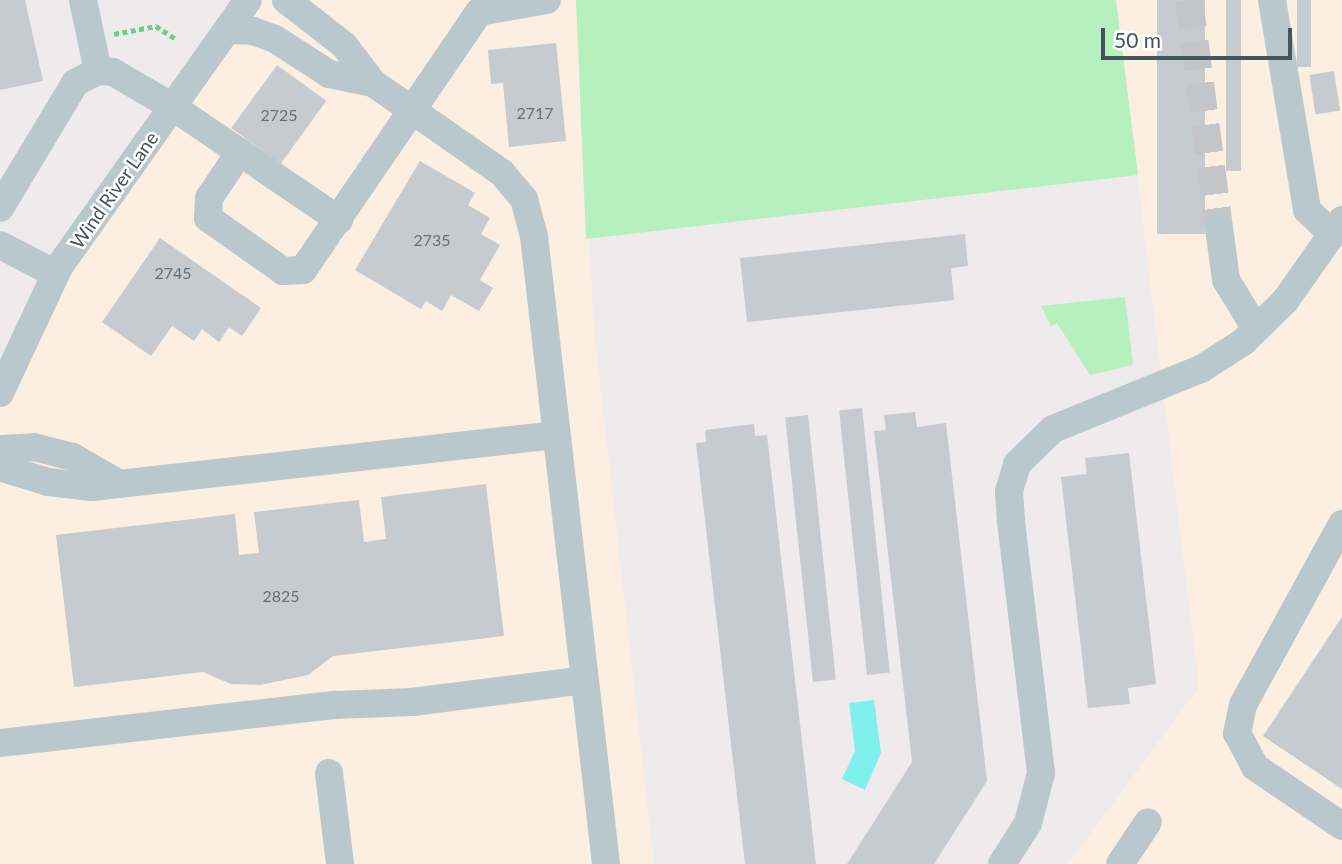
<!DOCTYPE html>
<html>
<head>
<meta charset="utf-8">
<style>
  body { margin:0 }
  #map { position:relative; width:1342px; height:864px; overflow:hidden; background:#efebec; font-family:Lato,sans-serif }
  div>[style] { position:absolute }
  .commercial>* { inset:0; background:#fceee1 }
  .green>* { inset:0; background:#b5f0be }
  .water>* { inset:0; background:#80f0ed }
  .building>* { inset:0; background:#c5cbcf; transform-origin:0 0 }
  .minor-tunnel>* { height:28px; margin-top:-14px; transform-origin:0; background:repeating-linear-gradient(90deg,#c4c5c8 0 28px,transparent 0 42px) }
  .path>* { height:4.5px; margin-top:-2.25px; transform-origin:0; background:repeating-linear-gradient(90deg,#6cd087 0 5px,transparent 0 8.5px) }
  .minor>* { height:28px; margin:-14px; padding:0 14px; transform-origin:14px; border-radius:14px; background:#b9c8cc }
  span { translate:-50% -50%; white-space:nowrap; text-align:center; line-height:1.15; -webkit-text-stroke:5px #fff; paint-order:stroke }
  .number-label { font-size:16px; color:#647277 }
  .number-label span { -webkit-text-stroke-width:0 }
  .street-label { font-size:19px; color:#43545a }
  .scale { position:absolute; left:1101px; top:28px; width:191px; height:32px; box-sizing:border-box; border:4px solid #43545a; border-top:0; padding-left:9px; font-size:21px; line-height:24px; white-space:nowrap; color:#43545a; -webkit-text-stroke:5px #fff; paint-order:stroke }
</style>
</head>
<body>
<div id="map">
  <div class="commercial">
    <i style="clip-path:polygon(248px 0,576px 0,594px 329px,654px 864px,0 864px,0 393px,59px 267px)"></i>
    <i style="clip-path:polygon(1116px 0,1342px 0,1342px 864px,1068px 864px,1199px 687px)"></i>
  </div>
  <div class="green">
    <i style="clip-path:polygon(576px 0,1116px 0,1138px 175px,586px 239px)"></i>
    <i style="clip-path:polygon(1125px 297px,1133px 365px,1090px 375px,1057px 323px,1051px 326px,1041px 306px)"></i>
  </div>
  <div class="water">
    <i style="clip-path:polygon(874px 700px,881px 753px,865px 790px,842px 779px,855px 751px,849px 703px)"></i>
  </div>
  <div class="building">
    <i style="clip-path:polygon(0 0,25px 0,43px 81px,0 90px)"></i>
    <i style="left:1157px;top:0;width:48px;height:234px"></i>
    <i style="left:1226px;top:0;width:15px;height:171px"></i>
    <i style="left:1297px;top:0;width:14px;height:67px"></i>
    <i style="clip-path:polygon(556px 43px,566px 141px,509px 147px,503px 83px,491px 84px,488px 50px)"></i>
    <i style="left:277px;top:65px;width:61px;height:78px;rotate:36deg"></i>
    <i style="left:1334px;top:71px;width:40px;height:25px;rotate:81deg"></i>
    <i style="clip-path:polygon(420px 161px,475px 193px,468px 205px,490px 218px,481px 234px,500px 245px,480px 280px,493px 288px,479px 311px,451px 295px,442px 311px,426px 301px,421px 309px,355px 270px)"></i>
    <i style="clip-path:polygon(965px 234px,968px 266px,951px 268px,954px 300px,747px 322px,740px 258px)"></i>
    <i style="clip-path:polygon(160px 238px,261px 308px,242px 336px,229px 327px,219px 342px,202px 329px,194px 341px,172px 326px,151px 356px,102px 322px)"></i>
    <i style="left:862px;top:408px;width:266px;height:23px;rotate:84deg"></i>
    <i style="clip-path:polygon(915px 412px,917px 427px,946px 423px,987px 781px,934px 864px,847px 864px,912px 762px,874px 431px,886px 430px,884px 415px)"></i>
    <i style="left:808px;top:415px;width:266px;height:23px;rotate:84deg"></i>
    <i style="clip-path:polygon(754px 424px,755px 436px,767px 435px,816px 864px,745px 864px,696px 443px,706px 442px,705px 430px)"></i>
    <i style="clip-path:polygon(1129px 453px,1156px 684px,1128px 688px,1130px 704px,1088px 708px,1061px 477px,1087px 474px,1085px 458px)"></i>
    <i style="clip-path:polygon(486px 484px,504px 636px,333px 656px,308px 675px,260px 685px,231px 684px,203px 672px,74px 687px,56px 535px,235px 514px,239px 555px,259px 553px,254px 512px,359px 500px,364px 542px,386px 539px,381px 497px)"></i>
    <i style="clip-path:polygon(1342px 617px,1342px 789px,1263px 736px)"></i>
  </div>
  <div class="minor-tunnel">
    <i style="left:1189px;top:0;width:230px;rotate:82.5deg"></i>
  </div>
  <div class="path">
    <i style="left:114px;top:34px;width:43px;rotate:-10.8deg"></i>
    <i style="left:156px;top:26px;width:24px;rotate:33deg"></i>
  </div>
  <div class="minor">
    <i style="left:83px;top:0;width:73px;rotate:78.1deg"></i>
    <i style="left:286px;top:0;width:73px;rotate:37.8deg"></i>
    <i style="left:344px;top:45px;width:48px;rotate:52.7deg"></i>
    <i style="left:373px;top:83px;width:157px;rotate:34.9deg"></i>
    <i style="left:502px;top:173px;width:34px;rotate:50deg"></i>
    <i style="left:524px;top:199px;width:38px;rotate:75deg"></i>
    <i style="left:534px;top:236px;width:632px;rotate:83.46deg"></i>
    <i style="left:1272px;top:0;width:213px;rotate:80.5deg"></i>
    <i style="left:1307px;top:210px;width:36px;rotate:44deg"></i>
    <i style="left:228px;top:30px;width:25px;rotate:2deg"></i>
    <i style="left:253px;top:31px;width:23px;rotate:20deg"></i>
    <i style="left:275px;top:39px;width:64px;rotate:32.9deg"></i>
    <i style="left:329px;top:74px;width:45px;rotate:11.6deg"></i>
    <i style="left:240px;top:152px;width:55px;rotate:124deg"></i>
    <i style="left:209px;top:198px;width:20px;rotate:93deg"></i>
    <i style="left:208px;top:218px;width:92px;rotate:35.2deg"></i>
    <i style="left:283px;top:271px;width:20px;rotate:-3deg"></i>
    <i style="left:303px;top:270px;width:312px;rotate:-55.7deg"></i>
    <i style="left:479px;top:12px;width:69px;rotate:-10deg"></i>
    <i style="left:0;top:208px;width:146px;rotate:-59deg"></i>
    <i style="left:75px;top:83px;width:26px;rotate:-28deg"></i>
    <i style="left:98px;top:71px;width:15px;rotate:4deg"></i>
    <i style="left:113px;top:72px;width:69px;rotate:30.3deg"></i>
    <i style="left:173px;top:107px;width:201px;rotate:34.2deg"></i>
    <i style="left:1219px;top:228px;width:52px;rotate:82.3deg"></i>
    <i style="left:1226px;top:280px;width:57px;rotate:58.5deg"></i>
    <i style="left:0;top:245px;width:63px;rotate:27.4deg"></i>
    <i style="left:0;top:393px;width:139px;rotate:-64.9deg"></i>
    <i style="left:59px;top:267px;width:327px;rotate:-54.7deg"></i>
    <i style="left:0;top:449px;width:34px;rotate:-3deg"></i>
    <i style="left:34px;top:447px;width:40px;rotate:14.4deg"></i>
    <i style="left:73px;top:457px;width:50px;rotate:30.2deg"></i>
    <i style="left:0;top:467px;width:50px;rotate:17.4deg"></i>
    <i style="left:48px;top:482px;width:44px;rotate:6.5deg"></i>
    <i style="left:92px;top:487px;width:466px;rotate:-6.4deg"></i>
    <i style="left:1342px;top:524px;width:206px;rotate:118.7deg"></i>
    <i style="left:1243px;top:705px;width:29px;rotate:102deg"></i>
    <i style="left:1237px;top:733px;width:38px;rotate:62deg"></i>
    <i style="left:1255px;top:767px;width:105px;rotate:34.1deg"></i>
    <i style="left:0;top:743px;width:338px;rotate:-6.5deg"></i>
    <i style="left:336px;top:705px;width:76px;rotate:-2.3deg"></i>
    <i style="left:412px;top:702px;width:174px;rotate:-7.2deg"></i>
    <i style="left:329px;top:773px;width:92px;rotate:83.1deg"></i>
    <i style="left:1002px;top:864px;width:49px;rotate:-57.6deg"></i>
    <i style="left:1028px;top:823px;width:52px;rotate:-75.4deg"></i>
    <i style="left:1041px;top:773px;width:255px;rotate:-96.8deg"></i>
    <i style="left:1011px;top:520px;width:29px;rotate:-94deg"></i>
    <i style="left:1009px;top:491px;width:28px;rotate:-73deg"></i>
    <i style="left:1017px;top:464px;width:50px;rotate:-44.2deg"></i>
    <i style="left:1053px;top:429px;width:160px;rotate:-22.1deg"></i>
    <i style="left:1201px;top:369px;width:50px;rotate:-32.7deg"></i>
    <i style="left:1243px;top:342px;width:59px;rotate:-44.3deg"></i>
    <i style="left:1285px;top:301px;width:99px;rotate:-54.9deg"></i>
    <i style="left:1120px;top:864px;width:50px;rotate:-56.3deg"></i>
  </div>
  <div class="number-label">
    <span style="left:535px;top:113px">2717</span>
    <span style="left:279px;top:115px">2725</span>
    <span style="left:432px;top:240px">2735</span>
    <span style="left:173px;top:273px">2745</span>
    <span style="left:281px;top:596px">2825</span>
  </div>
  <div class="street-label">
    <span style="left:114px;top:190px;rotate:-55deg">Wind River Lane</span>
  </div>
  <div class="scale">50 m</div>
</div>
</body>
</html>
